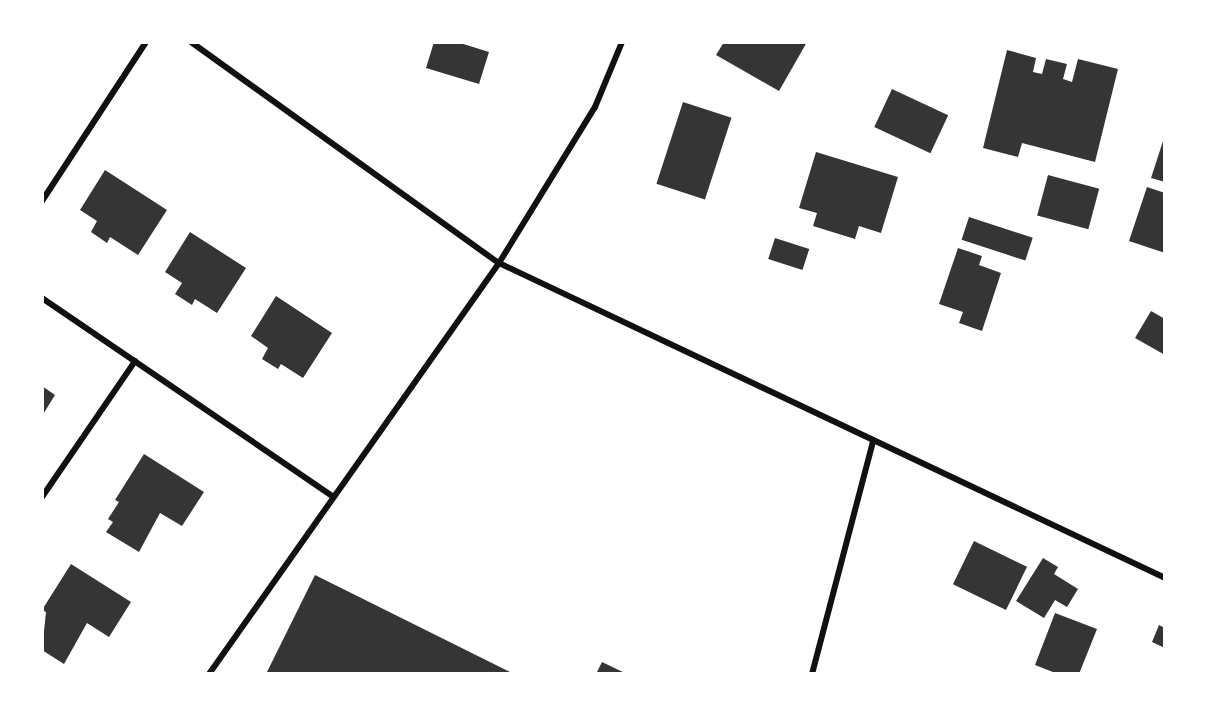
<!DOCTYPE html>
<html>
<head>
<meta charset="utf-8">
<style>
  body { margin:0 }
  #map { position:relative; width:1207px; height:716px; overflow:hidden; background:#fff; font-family:Raleway,sans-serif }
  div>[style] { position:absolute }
  .building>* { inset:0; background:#353535; transform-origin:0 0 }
  .minor>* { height:6px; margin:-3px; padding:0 3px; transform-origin:3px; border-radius:3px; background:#111 }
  span { translate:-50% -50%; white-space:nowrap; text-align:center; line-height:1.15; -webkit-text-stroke:4.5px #fff; paint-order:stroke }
  .frame { position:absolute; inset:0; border:44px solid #fff; pointer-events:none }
</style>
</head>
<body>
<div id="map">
  <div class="building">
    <i style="clip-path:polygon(434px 42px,457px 42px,489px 52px,479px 84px,426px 68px)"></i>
    <i style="clip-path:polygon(724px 42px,742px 44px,807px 42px,779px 91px,716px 55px)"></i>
    <i style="clip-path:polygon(1007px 50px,1036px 58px,1033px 72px,1042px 74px,1046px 59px,1067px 64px,1063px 79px,1072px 82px,1078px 59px,1118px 69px,1095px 162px,1022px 143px,1018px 157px,983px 148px)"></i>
    <i style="left:892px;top:89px;width:62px;height:42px;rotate:25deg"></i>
    <i style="left:683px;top:102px;width:51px;height:86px;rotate:18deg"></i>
    <i style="clip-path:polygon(1165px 135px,1165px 182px,1151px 178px)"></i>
    <i style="clip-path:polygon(816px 152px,898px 177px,881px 233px,859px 226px,855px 239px,813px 226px,817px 213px,799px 208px)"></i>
    <i style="clip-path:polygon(105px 170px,167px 210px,138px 255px,110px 237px,107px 243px,91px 232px,97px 221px,80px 210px)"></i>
    <i style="left:1048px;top:175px;width:53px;height:42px;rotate:15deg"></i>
    <i style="clip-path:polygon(1147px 187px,1165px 193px,1165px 253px,1129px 241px)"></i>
    <i style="left:969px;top:217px;width:67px;height:24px;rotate:18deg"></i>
    <i style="clip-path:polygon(190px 232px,246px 268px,217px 313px,195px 299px,192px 305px,175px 294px,182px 283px,165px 272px)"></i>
    <i style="left:775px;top:238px;width:36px;height:22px;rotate:18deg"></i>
    <i style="clip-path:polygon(958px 248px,982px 256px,979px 265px,1001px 273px,982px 331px,959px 323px,963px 312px,939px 304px)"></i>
    <i style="clip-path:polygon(276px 296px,332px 333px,303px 378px,281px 364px,278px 369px,262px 359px,268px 348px,251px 336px)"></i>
    <i style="clip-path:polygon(1151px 311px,1165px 319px,1165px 355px,1135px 338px)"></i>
    <i style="clip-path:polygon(42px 386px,55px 395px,42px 416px)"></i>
    <i style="clip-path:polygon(144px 454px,204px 492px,182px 526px,160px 513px,139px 552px,106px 532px,113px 522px,108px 519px,119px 502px,115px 500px)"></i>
    <i style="left:974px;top:541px;width:59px;height:48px;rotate:26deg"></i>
    <i style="clip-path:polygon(1043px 558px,1058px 567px,1054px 574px,1078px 589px,1067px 607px,1055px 600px,1044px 618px,1016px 601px)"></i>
    <i style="clip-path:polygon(71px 564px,131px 602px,109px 637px,87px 623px,64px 664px,42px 650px,46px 612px,42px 610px)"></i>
    <i style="clip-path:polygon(315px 575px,514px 674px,266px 674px)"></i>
    <i style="clip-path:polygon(1055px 613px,1097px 629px,1079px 674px,1058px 674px,1035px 665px)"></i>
    <i style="clip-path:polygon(1159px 625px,1165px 628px,1165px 648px,1152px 642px)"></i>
    <i style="clip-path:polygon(602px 662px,627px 674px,596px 674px)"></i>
  </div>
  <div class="minor">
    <i style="left:191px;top:42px;width:379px;rotate:35.7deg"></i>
    <i style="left:499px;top:263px;width:737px;rotate:25.31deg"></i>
    <i style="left:42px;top:201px;width:190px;rotate:-56.8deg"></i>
    <i style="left:42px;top:298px;width:353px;rotate:34.3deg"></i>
    <i style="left:42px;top:497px;width:165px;rotate:-55.6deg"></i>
    <i style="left:209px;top:674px;width:503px;rotate:-54.79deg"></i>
    <i style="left:499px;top:263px;width:183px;rotate:-58.4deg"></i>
    <i style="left:595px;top:107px;width:70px;rotate:-67.4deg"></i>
    <i style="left:812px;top:674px;width:241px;rotate:-75.3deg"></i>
  </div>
  <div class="frame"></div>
</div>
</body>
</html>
